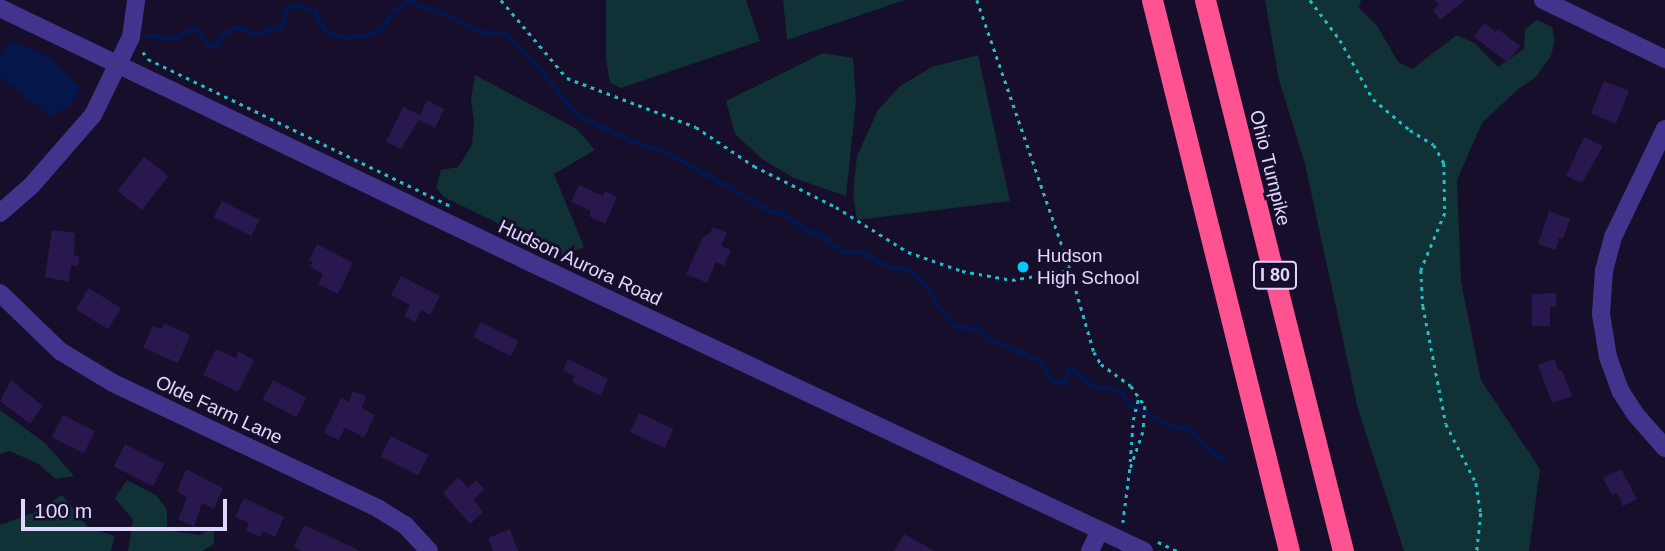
<!DOCTYPE html>
<html>
<head>
<meta charset="utf-8">
<style>
  body { margin:0 }
  #map { position:relative; width:1665px; height:551px; overflow:hidden; background:#160e2a; font-family:Helvetica,sans-serif }
  div>[style] { position:absolute }
  .green>* { inset:0; background:#103135 }
  .water>* { inset:0; background:#05164b }
  .stream>* { height:4.5px; margin:-2.25px; padding:0 2.25px; transform-origin:2.25px; border-radius:2.25px; background:#05164b }
  .building>* { inset:0; background:#29184d; transform-origin:0 0 }
  .path>* { height:2.5px; margin-top:-1.25px; transform-origin:0; background:repeating-linear-gradient(90deg,#24bdc6 0 3.5px,transparent 0 8.5px) }
  .minor>* { height:18px; margin:-9px; padding:0 9px; transform-origin:9px; border-radius:9px; background:#42348d }
  .highway>* { height:21px; margin:-10.5px; padding:0 10.5px; transform-origin:10.5px; border-radius:10.5px; background:#ff5290 }
  .dots>* { width:19px; height:19px; translate:-50% -50%; box-sizing:border-box; border:4px solid #160e2a; border-radius:50% }
  span { translate:-50% -50%; white-space:nowrap; text-align:center; line-height:1.15; -webkit-text-stroke:6px #160e2a; paint-order:stroke }
  .shield-label span { padding:2px 5px; background:#160e2a; border:2px solid; border-radius:5px; -webkit-text-stroke-width:0 }
  .shield-label { font-size:18px; color:#e0d7ff; font-weight:700 }
  .street-label { font-size:19px; color:#e0d7ff }
  .poi-label { font-size:19px; color:#e0d7ff }
  .left { translate:0 -50%; text-align:left }
  .scale { position:absolute; left:21px; top:499px; width:206px; height:32px; box-sizing:border-box; border:4px solid #e0d7ff; border-top:0; padding-left:9px; font-size:21px; line-height:24px; white-space:nowrap; color:#e0d7ff; -webkit-text-stroke:5px #160e2a; paint-order:stroke }
</style>
</head>
<body>
<div id="map">
  <div class="green">
    <i style="clip-path:polygon(606px 0,746px 0,760px 41px,621px 88px,610px 83px,606px 59px)"></i>
    <i style="clip-path:polygon(783px 0,905px 0,787px 40px)"></i>
    <i style="clip-path:polygon(1265px 0,1361px 0,1359px 8px,1378px 27px,1398px 62px,1412px 69px,1457px 35px,1476px 44px,1498px 67px,1524px 49px,1525px 29px,1537px 20px,1552px 27px,1555px 40px,1551px 56px,1536px 77px,1517px 90px,1482px 123px,1457px 180px,1461px 282px,1481px 380px,1540px 469px,1529px 551px,1404px 551px,1358px 409px,1305px 164px,1279px 80px)"></i>
    <i style="clip-path:polygon(823px 53px,853px 58px,856px 100px,846px 196px,794px 178px,762px 159px,735px 134px,726px 101px)"></i>
    <i style="clip-path:polygon(978px 55px,1010px 201px,857px 220px,853px 194px,857px 156px,878px 110px,900px 86px,932px 67px)"></i>
    <i style="clip-path:polygon(475px 75px,577px 129px,595px 150px,554px 174px,584px 247px,563px 255px,444px 197px,436px 188px,441px 170px,458px 167px,472px 145px,474px 122px,471px 99px)"></i>
    <i style="clip-path:polygon(0 410px,45px 443px,74px 476px,56px 479px,37px 463px,9px 451px,0 454px)"></i>
    <i style="clip-path:polygon(127px 480px,157px 496px,167px 510px,167px 530px,200px 535px,214px 527px,214px 544px,202px 551px,128px 551px,133px 520px,115px 498px)"></i>
    <i style="clip-path:polygon(62px 495px,88px 527px,115px 536px,111px 551px,0 551px,0 525px,35px 512px)"></i>
  </div>
  <div class="water">
    <i style="clip-path:polygon(12px 42px,49px 56px,81px 88px,70px 106px,50px 117px,0 77px,0 56px)"></i>
  </div>
  <div class="stream">
    <i style="left:147px;top:35px;width:26px;rotate:7deg"></i>
    <i style="left:173px;top:38px;width:24px;rotate:-24deg"></i>
    <i style="left:195px;top:28px;width:23px;rotate:50deg"></i>
    <i style="left:210px;top:46px;width:7px"></i>
    <i style="left:217px;top:46px;width:9px;rotate:-72deg"></i>
    <i style="left:220px;top:37px;width:17px;rotate:-36deg"></i>
    <i style="left:234px;top:27px;width:13px;rotate:9deg"></i>
    <i style="left:247px;top:29px;width:7px;rotate:56deg"></i>
    <i style="left:251px;top:35px;width:31px;rotate:-15deg"></i>
    <i style="left:281px;top:27px;width:21px;rotate:-71deg"></i>
    <i style="left:288px;top:7px;width:12px;rotate:-9deg"></i>
    <i style="left:300px;top:5px;width:17px;rotate:25deg"></i>
    <i style="left:315px;top:12px;width:21px;rotate:62deg"></i>
    <i style="left:325px;top:31px;width:19px;rotate:18deg"></i>
    <i style="left:343px;top:37px;width:24px;rotate:-5deg"></i>
    <i style="left:367px;top:35px;width:15px;rotate:-23deg"></i>
    <i style="left:381px;top:29px;width:22px;rotate:-56deg"></i>
    <i style="left:393px;top:11px;width:18px;rotate:-34deg"></i>
    <i style="left:408px;top:1px;width:43px;rotate:18.9deg"></i>
    <i style="left:449px;top:15px;width:36px;rotate:28deg"></i>
    <i style="left:481px;top:32px;width:24px;rotate:2deg"></i>
    <i style="left:505px;top:33px;width:38px;rotate:45deg"></i>
    <i style="left:532px;top:60px;width:72px;rotate:50.1deg"></i>
    <i style="left:578px;top:115px;width:60px;rotate:25.7deg"></i>
    <i style="left:632px;top:141px;width:39px;rotate:18deg"></i>
    <i style="left:669px;top:153px;width:117px;rotate:29.6deg"></i>
    <i style="left:771px;top:211px;width:12px;rotate:9deg"></i>
    <i style="left:783px;top:213px;width:29px;rotate:36deg"></i>
    <i style="left:806px;top:230px;width:17px;rotate:17deg"></i>
    <i style="left:822px;top:235px;width:25px;rotate:40deg"></i>
    <i style="left:841px;top:251px;width:20px;rotate:3deg"></i>
    <i style="left:861px;top:252px;width:35px;rotate:27deg"></i>
    <i style="left:892px;top:268px;width:17px;rotate:3deg"></i>
    <i style="left:909px;top:269px;width:24px;rotate:42deg"></i>
    <i style="left:927px;top:285px;width:26px;rotate:62deg"></i>
    <i style="left:939px;top:308px;width:23px;rotate:47deg"></i>
    <i style="left:955px;top:325px;width:16px;rotate:15deg"></i>
    <i style="left:970px;top:329px;width:8px;rotate:-14deg"></i>
    <i style="left:978px;top:327px;width:14px;rotate:51deg"></i>
    <i style="left:987px;top:338px;width:57px;rotate:22.5deg"></i>
    <i style="left:1040px;top:360px;width:24px;rotate:60deg"></i>
    <i style="left:1052px;top:381px;width:13px;rotate:4deg"></i>
    <i style="left:1065px;top:382px;width:12px;rotate:-76deg"></i>
    <i style="left:1068px;top:370px;width:4px;rotate:-14deg"></i>
    <i style="left:1072px;top:369px;width:29px;rotate:38deg"></i>
    <i style="left:1095px;top:387px;width:19px;rotate:6deg"></i>
    <i style="left:1114px;top:389px;width:10px;rotate:24deg"></i>
    <i style="left:1123px;top:393px;width:13px;rotate:61deg"></i>
    <i style="left:1129px;top:404px;width:34px;rotate:28deg"></i>
    <i style="left:1159px;top:420px;width:13px;rotate:29deg"></i>
    <i style="left:1170px;top:426px;width:19px;rotate:6deg"></i>
    <i style="left:1189px;top:428px;width:28px;rotate:48deg"></i>
    <i style="left:1208px;top:449px;width:19px;rotate:32deg"></i>
  </div>
  <div class="building">
    <i style="clip-path:polygon(1435px 0,1465px 0,1440px 20px,1433px 10px,1439px 5px)"></i>
    <i style="clip-path:polygon(1484px 23px,1496px 32px,1498px 29px,1520px 46px,1507px 62px,1474px 37px)"></i>
    <i style="left:1604px;top:81px;width:27px;height:35px;rotate:22deg"></i>
    <i style="clip-path:polygon(427px 100px,444px 109px,435px 128px,419px 120px,401px 149px,386px 142px,403px 107px,420px 115px)"></i>
    <i style="clip-path:polygon(1584px 137px,1603px 146px,1582px 183px,1566px 176px)"></i>
    <i style="left:144px;top:157px;width:31px;height:43px;rotate:38deg"></i>
    <i style="clip-path:polygon(579px 185px,603px 196px,605px 191px,617px 197px,605px 224px,589px 216px,591px 211px,571px 202px)"></i>
    <i style="left:222px;top:201px;width:42px;height:18px;rotate:27deg"></i>
    <i style="clip-path:polygon(1549px 211px,1570px 219px,1563px 239px,1559px 238px,1556px 250px,1538px 244px)"></i>
    <i style="clip-path:polygon(713px 227px,727px 233px,721px 246px,731px 250px,724px 266px,716px 262px,707px 283px,686px 274px,703px 237px,710px 233px)"></i>
    <i style="clip-path:polygon(52px 230px,75px 233px,74px 255px,79px 256px,78px 266px,71px 265px,69px 282px,45px 277px)"></i>
    <i style="clip-path:polygon(317px 244px,353px 263px,338px 294px,318px 284px,323px 274px,310px 267px,313px 262px,309px 260px)"></i>
    <i style="clip-path:polygon(401px 276px,440px 296px,430px 315px,421px 310px,415px 322px,404px 316px,410px 305px,391px 295px)"></i>
    <i style="left:89px;top:288px;width:38px;height:25px;rotate:32deg"></i>
    <i style="clip-path:polygon(1556px 293px,1556px 307px,1550px 307px,1550px 326px,1532px 326px,1532px 294px)"></i>
    <i style="left:481px;top:322px;width:42px;height:17px;rotate:27deg"></i>
    <i style="clip-path:polygon(164px 323px,190px 335px,178px 363px,143px 348px,153px 326px,161px 329px)"></i>
    <i style="clip-path:polygon(216px 349px,236px 358px,238px 351px,254px 360px,238px 392px,203px 375px)"></i>
    <i style="clip-path:polygon(568px 359px,608px 379px,601px 396px,572px 382px,575px 376px,563px 370px)"></i>
    <i style="clip-path:polygon(1554px 359px,1559px 371px,1562px 370px,1572px 396px,1552px 403px,1538px 365px)"></i>
    <i style="clip-path:polygon(11px 380px,43px 406px,30px 424px,0 401px)"></i>
    <i style="left:273px;top:380px;width:38px;height:22px;rotate:28deg"></i>
    <i style="clip-path:polygon(353px 391px,366px 396px,362px 408px,375px 415px,364px 438px,345px 427px,339px 440px,324px 433px,341px 398px,348px 402px)"></i>
    <i style="left:639px;top:413px;width:38px;height:21px;rotate:25deg"></i>
    <i style="left:63px;top:415px;width:36px;height:25px;rotate:27deg"></i>
    <i style="left:391px;top:436px;width:42px;height:23px;rotate:27deg"></i>
    <i style="left:125px;top:444px;width:44px;height:25px;rotate:27deg"></i>
    <i style="clip-path:polygon(186px 469px,223px 488px,214px 509px,202px 503px,194px 527px,178px 519px,187px 498px,177px 491px)"></i>
    <i style="clip-path:polygon(1621px 469px,1637px 499px,1623px 506px,1617px 493px,1612px 495px,1603px 478px)"></i>
    <i style="clip-path:polygon(458px 477px,468px 488px,476px 480px,484px 489px,474px 500px,483px 512px,470px 524px,443px 493px)"></i>
    <i style="clip-path:polygon(244px 498px,284px 517px,275px 537px,263px 531px,260px 537px,246px 530px,249px 523px,235px 517px)"></i>
    <i style="clip-path:polygon(304px 525px,361px 551px,302px 551px,294px 547px)"></i>
    <i style="clip-path:polygon(510px 529px,518px 551px,493px 551px,488px 538px)"></i>
    <i style="clip-path:polygon(904px 534px,935px 551px,894px 551px)"></i>
  </div>
  <div class="path">
    <i style="left:501px;top:0;width:102px;rotate:49.8deg"></i>
    <i style="left:567px;top:78px;width:138px;rotate:20.8deg"></i>
    <i style="left:696px;top:127px;width:70px;rotate:33.9deg"></i>
    <i style="left:754px;top:166px;width:92px;rotate:26.6deg"></i>
    <i style="left:836px;top:207px;width:85px;rotate:32deg"></i>
    <i style="left:908px;top:252px;width:57px;rotate:19.4deg"></i>
    <i style="left:962px;top:271px;width:51px;rotate:10.2deg"></i>
    <i style="left:1012px;top:280px;width:60px;rotate:-9.6deg"></i>
    <i style="left:977px;top:0;width:281px;rotate:70.9deg"></i>
    <i style="left:1069px;top:266px;width:90px;rotate:73.8deg"></i>
    <i style="left:1094px;top:352px;width:14px;rotate:60deg"></i>
    <i style="left:1101px;top:364px;width:37px;rotate:36deg"></i>
    <i style="left:1131px;top:386px;width:24px;rotate:55deg"></i>
    <i style="left:1145px;top:406px;width:26px;rotate:94deg"></i>
    <i style="left:1143px;top:432px;width:39px;rotate:109deg"></i>
    <i style="left:1130px;top:469px;width:54px;rotate:97.4deg"></i>
    <i style="left:1310px;top:0;width:50px;rotate:53.1deg"></i>
    <i style="left:1340px;top:40px;width:68px;rotate:60.8deg"></i>
    <i style="left:1373px;top:99px;width:48px;rotate:40deg"></i>
    <i style="left:1410px;top:130px;width:28px;rotate:32deg"></i>
    <i style="left:1434px;top:145px;width:21px;rotate:61deg"></i>
    <i style="left:1444px;top:163px;width:50px;rotate:88.9deg"></i>
    <i style="left:1445px;top:213px;width:62px;rotate:112.8deg"></i>
    <i style="left:1421px;top:270px;width:36px;rotate:87deg"></i>
    <i style="left:1423px;top:306px;width:120px;rotate:79deg"></i>
    <i style="left:1446px;top:424px;width:66px;rotate:63deg"></i>
    <i style="left:1476px;top:483px;width:30px;rotate:81deg"></i>
    <i style="left:1481px;top:513px;width:38px;rotate:96deg"></i>
    <i style="left:143px;top:52px;width:9px;rotate:54deg"></i>
    <i style="left:148px;top:59px;width:339px;rotate:25.9deg"></i>
    <i style="left:1130px;top:462px;width:42px;rotate:-85.9deg"></i>
    <i style="left:1133px;top:420px;width:25px;rotate:-76deg"></i>
    <i style="left:1158px;top:542px;width:21px;rotate:25deg"></i>
  </div>
  <div class="minor">
    <i style="left:1543px;top:0;width:136px;rotate:25.8deg"></i>
    <i style="left:0;top:8px;width:580px;rotate:25.64deg"></i>
    <i style="left:523px;top:259px;width:686px;rotate:25.18deg"></i>
    <i style="left:1665px;top:129px;width:120px;rotate:115.7deg"></i>
    <i style="left:1613px;top:237px;width:34px;rotate:105deg"></i>
    <i style="left:1604px;top:270px;width:44px;rotate:93.9deg"></i>
    <i style="left:1601px;top:314px;width:44px;rotate:80.8deg"></i>
    <i style="left:1608px;top:357px;width:37px;rotate:70deg"></i>
    <i style="left:1621px;top:392px;width:27px;rotate:57deg"></i>
    <i style="left:1636px;top:415px;width:44px;rotate:48.7deg"></i>
    <i style="left:0;top:213px;width:41px;rotate:-41.1deg"></i>
    <i style="left:31px;top:186px;width:94px;rotate:-48.9deg"></i>
    <i style="left:93px;top:115px;width:87px;rotate:-64deg"></i>
    <i style="left:131px;top:37px;width:37px;rotate:-82deg"></i>
    <i style="left:0;top:293px;width:83px;rotate:44deg"></i>
    <i style="left:60px;top:351px;width:62px;rotate:31.1deg"></i>
    <i style="left:113px;top:383px;width:294px;rotate:25.3deg"></i>
    <i style="left:379px;top:509px;width:31px;rotate:32deg"></i>
    <i style="left:405px;top:525px;width:35px;rotate:47deg"></i>
    <i style="left:1090px;top:551px;width:21px;rotate:-65deg"></i>
  </div>
  <div class="highway">
    <i style="left:1152px;top:0;width:568px;rotate:76.04deg"></i>
    <i style="left:1205px;top:0;width:568px;rotate:75.94deg"></i>
  </div>
  <div class="dots">
    <i style="left:1023px;top:267px;background:#03c8ff"></i>
  </div>
  <div class="shield-label">
    <span style="left:1275px;top:275px">I 80</span>
  </div>
  <div class="street-label">
    <span style="left:1270px;top:168px;rotate:76deg">Ohio Turnpike</span>
    <span style="left:580px;top:263px;rotate:25deg">Hudson Aurora Road</span>
    <span style="left:219px;top:410px;rotate:25deg">Olde Farm Lane</span>
  </div>
  <div class="poi-label">
    <span class="left" style="left:1037px;top:267px">Hudson<br>High School</span>
  </div>
  <div class="scale">100 m</div>
</div>
</body>
</html>
